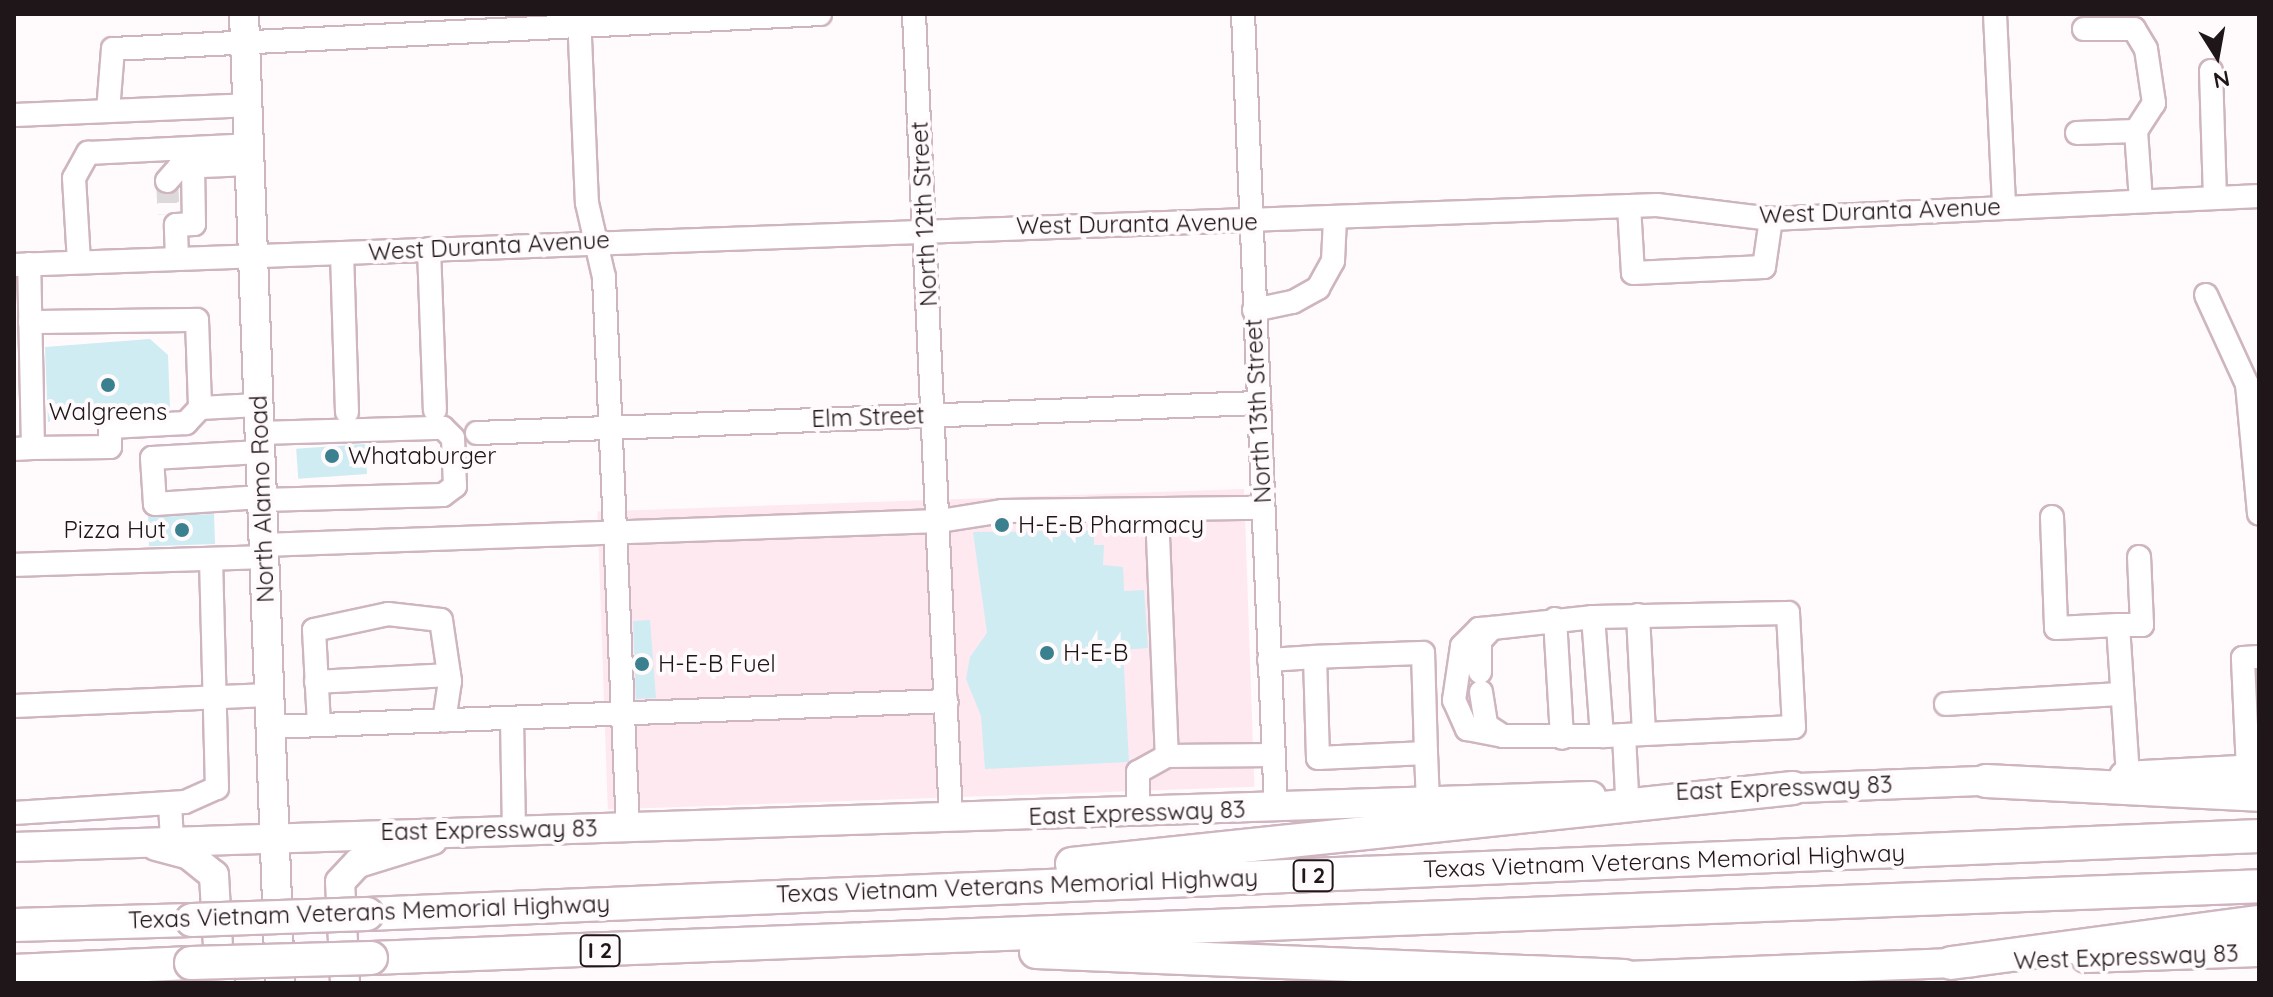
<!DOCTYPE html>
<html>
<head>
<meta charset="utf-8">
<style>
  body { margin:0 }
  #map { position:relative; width:2273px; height:997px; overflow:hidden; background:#fffafc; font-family:Quicksand,sans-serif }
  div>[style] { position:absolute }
  .built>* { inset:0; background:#fee9f1; transform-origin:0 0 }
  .building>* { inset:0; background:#ceecf2; transform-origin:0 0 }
  .minor-tunnel>* { height:22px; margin-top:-11px; transform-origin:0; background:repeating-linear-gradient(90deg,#ddd8da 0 22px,transparent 0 33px) }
  .roads { filter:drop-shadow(2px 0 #ceb5bf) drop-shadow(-2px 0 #ceb5bf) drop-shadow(0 2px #ceb5bf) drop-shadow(0 -2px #ceb5bf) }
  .minor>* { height:22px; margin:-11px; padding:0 11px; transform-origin:11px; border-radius:11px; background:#fff }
  .major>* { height:28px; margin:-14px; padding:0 14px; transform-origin:14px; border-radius:14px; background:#fff }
  .highway>* { height:32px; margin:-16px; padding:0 16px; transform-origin:16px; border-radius:16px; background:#fff }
  .bridges { filter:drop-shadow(2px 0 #ceb5bf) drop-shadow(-2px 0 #ceb5bf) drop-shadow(0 2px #ceb5bf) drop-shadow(0 -2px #ceb5bf) }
  .highway-bridge>* { height:32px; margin:-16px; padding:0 16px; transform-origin:16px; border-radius:16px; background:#fff }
  .dots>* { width:22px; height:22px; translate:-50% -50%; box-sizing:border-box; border:4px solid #fffafc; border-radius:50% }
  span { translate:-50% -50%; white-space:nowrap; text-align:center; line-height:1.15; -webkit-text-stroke:8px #fffafc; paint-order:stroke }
  .shield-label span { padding:2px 6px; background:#fffafc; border:2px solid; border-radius:6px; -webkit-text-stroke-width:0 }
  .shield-label { font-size:22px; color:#1f1619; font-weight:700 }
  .street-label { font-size:24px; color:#1f1619 }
  .poi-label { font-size:24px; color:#1f1619 }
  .left { translate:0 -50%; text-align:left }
  .right { translate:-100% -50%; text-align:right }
  .frame { position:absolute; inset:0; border:16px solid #1f1619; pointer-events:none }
  .north { position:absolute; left:2177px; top:16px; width:80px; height:80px; -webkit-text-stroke:6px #fffafc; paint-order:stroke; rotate:169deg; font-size:22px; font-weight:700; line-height:32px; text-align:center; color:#1f1619 }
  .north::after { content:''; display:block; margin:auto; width:28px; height:36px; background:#1f1619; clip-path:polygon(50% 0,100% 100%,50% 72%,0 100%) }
</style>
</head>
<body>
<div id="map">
  <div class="built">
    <i style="left:1244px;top:489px;width:298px;height:647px;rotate:88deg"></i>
  </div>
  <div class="building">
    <i style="clip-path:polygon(150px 339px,168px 355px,170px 410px,48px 422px,45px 347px)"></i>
    <i style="left:365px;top:444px;width:30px;height:69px;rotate:86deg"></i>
    <i style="left:214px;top:514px;width:30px;height:66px;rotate:88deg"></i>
    <i style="clip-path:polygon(1094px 531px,1094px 545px,1104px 545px,1103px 565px,1123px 567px,1124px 591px,1144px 590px,1148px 648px,1123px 650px,1129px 762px,985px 769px,981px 716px,966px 679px,970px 657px,987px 633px,973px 532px)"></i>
    <i style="clip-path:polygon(650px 620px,656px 698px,636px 699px,633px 621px)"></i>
  </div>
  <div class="minor-tunnel">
    <i style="left:167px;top:181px;width:33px;rotate:87deg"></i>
  </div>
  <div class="roads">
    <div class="minor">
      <i style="left:579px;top:14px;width:189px;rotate:87.6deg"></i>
      <i style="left:587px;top:203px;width:76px;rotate:77.1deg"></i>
      <i style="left:604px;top:277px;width:552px;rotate:87.51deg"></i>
      <i style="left:914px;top:14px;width:806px;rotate:87.37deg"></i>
      <i style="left:1243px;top:14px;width:795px;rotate:87.62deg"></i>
      <i style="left:1995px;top:14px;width:193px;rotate:87.3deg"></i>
      <i style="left:2084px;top:29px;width:50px"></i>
      <i style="left:2134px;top:29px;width:23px;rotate:59deg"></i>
      <i style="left:2146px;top:49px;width:55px;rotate:81.6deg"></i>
      <i style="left:2154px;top:103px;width:33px;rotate:123deg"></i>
      <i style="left:2136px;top:131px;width:70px;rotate:85.9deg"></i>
      <i style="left:2211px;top:71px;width:127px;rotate:88.2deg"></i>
      <i style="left:108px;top:111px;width:62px;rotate:-85.4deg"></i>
      <i style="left:113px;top:49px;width:708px;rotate:-2.83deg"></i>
      <i style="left:14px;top:115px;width:234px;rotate:-2.4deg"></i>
      <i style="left:2077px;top:133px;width:59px;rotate:-1.9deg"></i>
      <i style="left:167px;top:181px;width:18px;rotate:-49deg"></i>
      <i style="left:179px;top:167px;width:71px;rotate:-2.4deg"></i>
      <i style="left:1629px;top:206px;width:67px;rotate:86.6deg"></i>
      <i style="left:1633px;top:273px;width:131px;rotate:-2.6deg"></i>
      <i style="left:1764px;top:267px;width:49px;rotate:-81.7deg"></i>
      <i style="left:429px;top:249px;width:161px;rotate:87.9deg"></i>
      <i style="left:342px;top:253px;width:159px;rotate:88.2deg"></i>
      <i style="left:177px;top:259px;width:34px;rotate:-92deg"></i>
      <i style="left:176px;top:225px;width:18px;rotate:-3deg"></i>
      <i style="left:194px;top:224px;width:58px;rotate:-91deg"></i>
      <i style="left:79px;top:262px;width:84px;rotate:-93.4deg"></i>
      <i style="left:74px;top:178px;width:29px;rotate:-61deg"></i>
      <i style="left:88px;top:153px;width:161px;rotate:-2.8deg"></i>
      <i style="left:14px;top:265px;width:1644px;rotate:-2.09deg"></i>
      <i style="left:1657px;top:205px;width:115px;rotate:7deg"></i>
      <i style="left:1771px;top:219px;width:489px;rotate:-2.7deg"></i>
      <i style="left:2206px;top:295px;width:98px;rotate:65.3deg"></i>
      <i style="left:2247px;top:384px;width:130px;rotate:84.7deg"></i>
      <i style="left:1254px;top:310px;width:40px;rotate:-12deg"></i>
      <i style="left:1293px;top:302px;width:29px;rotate:-29deg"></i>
      <i style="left:1318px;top:288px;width:31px;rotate:-61deg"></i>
      <i style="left:1333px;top:261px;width:42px;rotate:-87.3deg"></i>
      <i style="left:30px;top:322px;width:167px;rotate:-0.7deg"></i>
      <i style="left:197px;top:320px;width:88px;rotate:88deg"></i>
      <i style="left:200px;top:408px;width:21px;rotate:133deg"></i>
      <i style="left:186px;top:423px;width:76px;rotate:177deg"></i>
      <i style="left:110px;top:427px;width:20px;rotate:90deg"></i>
      <i style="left:110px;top:447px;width:77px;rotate:179.3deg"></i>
      <i style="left:200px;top:408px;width:58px;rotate:-3deg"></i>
      <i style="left:259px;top:433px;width:184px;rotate:-1.6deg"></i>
      <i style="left:443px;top:428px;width:14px;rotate:45deg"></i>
      <i style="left:453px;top:438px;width:48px;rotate:87.6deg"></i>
      <i style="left:455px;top:486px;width:15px;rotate:143deg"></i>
      <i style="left:443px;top:495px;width:181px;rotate:178.4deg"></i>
      <i style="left:477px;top:433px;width:783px;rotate:-2.2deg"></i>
      <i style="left:14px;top:449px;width:19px;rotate:-3deg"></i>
      <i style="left:33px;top:448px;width:184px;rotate:-91.2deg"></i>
      <i style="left:260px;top:452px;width:108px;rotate:176.8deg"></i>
      <i style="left:152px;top:458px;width:46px;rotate:86.3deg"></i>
      <i style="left:155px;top:504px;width:106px;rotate:-3.8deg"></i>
      <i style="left:1157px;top:511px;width:245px;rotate:87.7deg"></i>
      <i style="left:1167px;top:756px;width:107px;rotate:-0.5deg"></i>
      <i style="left:2052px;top:517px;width:111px;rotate:87.9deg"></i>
      <i style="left:2056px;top:628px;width:62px;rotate:-2.8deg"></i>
      <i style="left:263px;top:545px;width:677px;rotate:-2.03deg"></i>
      <i style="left:940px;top:521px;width:64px;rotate:-9deg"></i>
      <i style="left:1003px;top:511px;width:260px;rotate:-0.7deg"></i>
      <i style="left:14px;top:565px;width:250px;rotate:-1.8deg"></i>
      <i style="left:1638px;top:615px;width:119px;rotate:87.1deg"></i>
      <i style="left:1555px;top:619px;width:119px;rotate:86.6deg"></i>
      <i style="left:1492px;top:628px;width:13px;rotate:176deg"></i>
      <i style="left:1479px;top:629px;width:24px;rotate:135deg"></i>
      <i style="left:1462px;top:646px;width:55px;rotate:98.4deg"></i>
      <i style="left:1454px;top:700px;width:32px;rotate:66deg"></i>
      <i style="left:1467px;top:729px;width:37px;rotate:11deg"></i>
      <i style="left:1269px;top:660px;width:46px;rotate:-3.7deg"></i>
      <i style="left:1480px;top:672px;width:31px;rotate:-90deg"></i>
      <i style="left:1480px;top:641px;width:18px;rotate:-47deg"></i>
      <i style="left:1492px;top:628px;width:102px;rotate:-6.2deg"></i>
      <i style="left:316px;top:682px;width:133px;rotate:-3deg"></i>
      <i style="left:1481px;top:692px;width:33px;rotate:81deg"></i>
      <i style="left:1486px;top:725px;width:20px;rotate:33deg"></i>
      <i style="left:1503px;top:736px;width:99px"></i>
      <i style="left:1946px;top:704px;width:176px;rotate:-3.3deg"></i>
      <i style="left:14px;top:706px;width:255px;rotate:-2.5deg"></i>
      <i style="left:512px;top:718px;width:111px;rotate:89deg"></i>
      <i style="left:319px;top:725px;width:95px;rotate:-93deg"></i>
      <i style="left:314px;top:630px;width:76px;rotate:-12.2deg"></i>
      <i style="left:388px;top:614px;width:53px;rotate:6.5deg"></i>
      <i style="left:441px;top:620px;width:62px;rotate:81.6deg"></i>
      <i style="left:450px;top:681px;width:40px;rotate:98.5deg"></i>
      <i style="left:270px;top:727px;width:677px;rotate:-2.2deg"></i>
      <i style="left:1624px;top:735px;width:22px;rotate:177deg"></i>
      <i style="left:1602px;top:736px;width:119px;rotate:-94.3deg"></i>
      <i style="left:1593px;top:617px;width:195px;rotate:-1.2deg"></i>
      <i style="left:1788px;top:613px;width:114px;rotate:87deg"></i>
      <i style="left:1794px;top:727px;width:170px;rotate:177.3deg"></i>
      <i style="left:1624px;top:735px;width:59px;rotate:87.1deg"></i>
      <i style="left:1426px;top:753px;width:100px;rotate:-91.7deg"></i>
      <i style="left:1423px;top:653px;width:108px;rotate:177.9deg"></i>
      <i style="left:1315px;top:657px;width:101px;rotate:88.3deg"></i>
      <i style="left:1318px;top:758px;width:108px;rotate:-2.7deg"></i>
      <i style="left:1426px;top:753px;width:49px;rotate:87.7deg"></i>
      <i style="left:2248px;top:770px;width:112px;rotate:-92.6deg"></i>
      <i style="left:2243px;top:658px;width:16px;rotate:-4deg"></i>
      <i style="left:2128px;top:776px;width:151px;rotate:-93.8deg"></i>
      <i style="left:2118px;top:625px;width:24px"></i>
      <i style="left:2142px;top:625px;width:68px;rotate:-92.5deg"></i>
      <i style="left:170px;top:803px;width:35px;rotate:87deg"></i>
      <i style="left:14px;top:813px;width:171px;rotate:-3.7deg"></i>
      <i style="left:185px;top:802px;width:35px;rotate:-24deg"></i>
      <i style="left:217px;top:788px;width:229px;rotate:-91.5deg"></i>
      <i style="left:1138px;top:813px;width:41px;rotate:-90deg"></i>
      <i style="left:1138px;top:772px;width:33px;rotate:-29deg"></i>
    </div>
    <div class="major">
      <i style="left:244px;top:14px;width:970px;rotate:87.87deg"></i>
      <i style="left:2124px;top:776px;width:135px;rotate:-3deg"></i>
      <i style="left:1772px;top:789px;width:234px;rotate:-2.2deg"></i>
      <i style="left:156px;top:846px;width:34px;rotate:15deg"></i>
      <i style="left:189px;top:855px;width:32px;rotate:39deg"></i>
      <i style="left:214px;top:875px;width:108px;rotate:86.8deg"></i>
      <i style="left:14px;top:847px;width:1578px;rotate:-1.85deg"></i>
      <i style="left:2086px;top:958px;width:173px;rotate:-2deg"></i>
      <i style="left:1602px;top:977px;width:370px;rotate:-2.3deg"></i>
      <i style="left:345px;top:983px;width:101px;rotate:-92.8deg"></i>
      <i style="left:340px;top:882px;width:26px;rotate:-47deg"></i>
      <i style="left:358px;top:863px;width:78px;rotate:-17deg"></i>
    </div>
    <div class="highway">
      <i style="left:1986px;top:781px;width:273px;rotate:2.9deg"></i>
      <i style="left:1072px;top:864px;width:725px;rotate:-6.02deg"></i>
      <i style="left:367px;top:914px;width:1894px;rotate:-2.36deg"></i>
      <i style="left:14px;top:925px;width:178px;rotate:-1.6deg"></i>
      <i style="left:1036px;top:952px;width:589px;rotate:2.33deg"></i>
      <i style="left:371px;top:958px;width:1889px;rotate:-2.18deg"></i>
      <i style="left:1951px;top:963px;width:311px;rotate:-7.6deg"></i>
      <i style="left:14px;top:971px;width:177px;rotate:-2.6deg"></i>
    </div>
  </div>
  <div class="bridges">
    <div class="highway-bridge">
      <i style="left:192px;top:920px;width:175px;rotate:-2deg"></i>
      <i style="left:191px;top:963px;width:180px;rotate:-1.6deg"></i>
    </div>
  </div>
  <div class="dots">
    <i style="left:108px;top:385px;background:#3b808e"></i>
    <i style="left:332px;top:456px;background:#3b808e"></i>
    <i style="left:1002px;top:525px;background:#3b808e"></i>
    <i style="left:182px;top:530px;background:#3b808e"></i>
    <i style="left:1047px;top:653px;background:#3b808e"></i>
    <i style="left:642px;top:664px;background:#3b808e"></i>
  </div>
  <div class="shield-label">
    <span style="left:1313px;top:876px">I 2</span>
    <span style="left:600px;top:951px">I 2</span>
  </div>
  <div class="street-label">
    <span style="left:1880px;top:211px;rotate:-2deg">West Duranta Avenue</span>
    <span style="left:924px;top:214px;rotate:-93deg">North 12th Street</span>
    <span style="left:1137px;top:224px;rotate:-1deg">West Duranta Avenue</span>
    <span style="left:489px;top:246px;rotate:-3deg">West Duranta Avenue</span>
    <span style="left:1258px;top:411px;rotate:-93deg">North 13th Street</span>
    <span style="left:868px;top:417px;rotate:-2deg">Elm Street</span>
    <span style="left:262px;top:499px;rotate:-92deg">North Alamo Road</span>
    <span style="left:1784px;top:788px;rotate:-2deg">East Expressway 83</span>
    <span style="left:1137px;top:813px;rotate:-2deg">East Expressway 83</span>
    <span style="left:489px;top:830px;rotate:-1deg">East Expressway 83</span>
    <span style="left:1664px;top:861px;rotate:-2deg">Texas Vietnam Veterans Memorial Highway</span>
    <span style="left:1017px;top:886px;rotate:-2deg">Texas Vietnam Veterans Memorial Highway</span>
    <span style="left:369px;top:912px;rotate:-2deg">Texas Vietnam Veterans Memorial Highway</span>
    <span style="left:2126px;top:957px;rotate:-2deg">West Expressway 83</span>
  </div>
  <div class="poi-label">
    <span style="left:108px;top:412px">Walgreens</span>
    <span class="left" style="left:348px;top:456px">Whataburger</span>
    <span class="left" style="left:1018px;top:525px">H-E-B Pharmacy</span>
    <span class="right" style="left:166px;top:530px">Pizza Hut</span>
    <span class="left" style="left:1063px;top:653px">H-E-B</span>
    <span class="left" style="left:658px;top:664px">H-E-B Fuel</span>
  </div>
  <div class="frame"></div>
  <div class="north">N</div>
</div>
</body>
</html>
